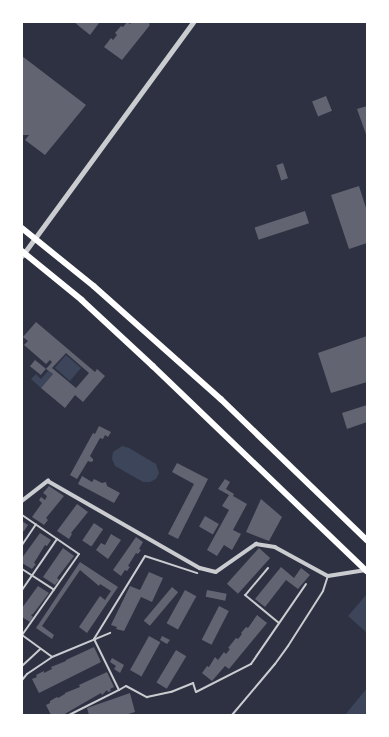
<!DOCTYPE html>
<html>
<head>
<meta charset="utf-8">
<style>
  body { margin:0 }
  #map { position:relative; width:389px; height:737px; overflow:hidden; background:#2d3142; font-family:"Archivo Narrow",sans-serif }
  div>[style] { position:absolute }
  .green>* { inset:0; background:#3c4559; transform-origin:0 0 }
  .building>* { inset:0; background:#626471; transform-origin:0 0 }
  .service>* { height:2px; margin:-1px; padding:0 1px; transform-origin:1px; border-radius:1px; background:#caccd0 }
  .minor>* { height:3.5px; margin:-1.75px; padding:0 1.75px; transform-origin:1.75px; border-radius:1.75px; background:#caccd0 }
  .tertiary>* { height:4.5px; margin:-2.25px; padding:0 2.25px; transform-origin:2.25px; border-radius:2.25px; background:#caccd0 }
  .primary>* { height:5.5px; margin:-2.75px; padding:0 2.75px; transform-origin:2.75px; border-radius:2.75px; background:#fff }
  span { translate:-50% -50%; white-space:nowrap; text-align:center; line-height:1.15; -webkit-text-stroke:4px #fff; paint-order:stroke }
  .frame { position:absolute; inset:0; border:23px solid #fff; pointer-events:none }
</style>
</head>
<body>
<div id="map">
  <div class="green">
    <i style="left:66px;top:355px;width:20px;height:17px;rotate:41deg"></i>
    <i style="clip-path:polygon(48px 371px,53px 374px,41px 388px,31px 379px,36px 374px,41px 379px)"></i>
    <i style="clip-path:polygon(122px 446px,129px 448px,156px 464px,159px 473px,156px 479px,150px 482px,143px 482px,115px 466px,112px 459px,113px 452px)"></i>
    <i style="clip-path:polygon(367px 594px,367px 633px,348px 616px)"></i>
    <i style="clip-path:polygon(367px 688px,367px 715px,345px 715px)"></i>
  </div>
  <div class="building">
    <i style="clip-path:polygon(74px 22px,97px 22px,99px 23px,90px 35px)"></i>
    <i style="clip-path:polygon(127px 22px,130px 24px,132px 22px,150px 22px,149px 24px,150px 25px,122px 60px,104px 47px,111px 38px,113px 40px,117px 35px,115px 33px,121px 26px,123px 27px)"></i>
    <i style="clip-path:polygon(22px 56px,86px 105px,45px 155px,25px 140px,29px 135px,22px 135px)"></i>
    <i style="left:326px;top:96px;width:16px;height:15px;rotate:68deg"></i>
    <i style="clip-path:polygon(367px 106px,367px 137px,357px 109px)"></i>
    <i style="left:283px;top:163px;width:16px;height:7px;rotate:72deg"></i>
    <i style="clip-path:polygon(359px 186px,367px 211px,367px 243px,349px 249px,331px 195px)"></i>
    <i style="left:305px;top:211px;width:13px;height:53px;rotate:72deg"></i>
    <i style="clip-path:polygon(evenodd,36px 322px,95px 372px,97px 369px,105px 376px,83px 402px,75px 395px,65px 408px,41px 388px,53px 374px,46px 369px,52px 362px,50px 360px,46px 364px,24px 345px,28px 341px,23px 337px,36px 322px,66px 353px,89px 373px,76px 388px,52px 368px,66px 353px)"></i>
    <i style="clip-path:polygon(367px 336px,367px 382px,331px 393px,318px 353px)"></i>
    <i style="left:35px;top:360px;width:14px;height:8px;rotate:39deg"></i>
    <i style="clip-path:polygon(367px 405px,367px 422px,347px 429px,342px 413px)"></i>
    <i style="clip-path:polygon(99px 426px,111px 432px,108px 437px,105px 435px,103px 439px,100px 438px,90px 456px,93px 459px,93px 461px,91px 462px,88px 461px,77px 479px,70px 475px,93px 433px,95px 434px)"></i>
    <i style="clip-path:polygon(177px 463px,208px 479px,178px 539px,168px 534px,194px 484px,172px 472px)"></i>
    <i style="clip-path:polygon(82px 476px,92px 482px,94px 479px,102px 483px,106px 482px,107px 486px,120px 493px,114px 503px,78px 484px)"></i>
    <i style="clip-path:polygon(225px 479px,230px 482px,226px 489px,234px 494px,233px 496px,247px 504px,233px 530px,241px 534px,232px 550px,224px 545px,217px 556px,207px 550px,229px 510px,222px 506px,229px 495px,218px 489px)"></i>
    <i style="clip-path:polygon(49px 486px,64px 496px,46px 518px,48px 520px,44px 525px,32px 517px,42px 503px,39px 500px,41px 497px,45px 500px,47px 496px,43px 493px)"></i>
    <i style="clip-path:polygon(261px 499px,282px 517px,269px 541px,246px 532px)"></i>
    <i style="clip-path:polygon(77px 504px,88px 512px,71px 533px,72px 534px,69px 539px,57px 531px)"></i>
    <i style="left:205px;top:516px;width:16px;height:12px;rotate:30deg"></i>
    <i style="clip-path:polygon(22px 521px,28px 525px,24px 531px,22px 531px)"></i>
    <i style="left:94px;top:523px;width:11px;height:21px;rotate:34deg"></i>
    <i style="clip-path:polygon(40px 533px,51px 540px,47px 546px,45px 545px,34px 563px,36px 564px,32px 569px,22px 563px,22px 558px)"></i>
    <i style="clip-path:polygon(111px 534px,121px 540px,108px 559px,96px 550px,101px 543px,105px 545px)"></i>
    <i style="clip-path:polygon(136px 537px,143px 542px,139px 549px,141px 550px,138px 554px,136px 553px,128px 566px,130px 567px,127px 571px,125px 570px,121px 576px,113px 570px)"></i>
    <i style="clip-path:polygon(63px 548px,74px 556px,57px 578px,59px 580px,55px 585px,43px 577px)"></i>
    <i style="left:259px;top:548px;width:15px;height:48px;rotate:42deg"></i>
    <i style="clip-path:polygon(80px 562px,118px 587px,87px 633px,79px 627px,100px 596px,105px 600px,111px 591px,100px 584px,99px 586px,80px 570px,42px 626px,54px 635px,52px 639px,36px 628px)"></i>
    <i style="clip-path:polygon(281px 567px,294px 578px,301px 568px,310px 575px,298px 589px,286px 580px,265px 607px,255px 599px)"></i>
    <i style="clip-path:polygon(149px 572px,163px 578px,152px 602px,141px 597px,124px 631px,116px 629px,117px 627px,111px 625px,130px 586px,140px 590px)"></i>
    <i style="clip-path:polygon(38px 586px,49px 593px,33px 614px,31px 615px,33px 617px,30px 622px,22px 617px,22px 608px)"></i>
    <i style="left:172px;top:587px;width:8px;height:44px;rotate:40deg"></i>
    <i style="left:185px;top:590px;width:13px;height:38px;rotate:29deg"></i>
    <i style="left:207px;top:590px;width:20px;height:7px;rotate:11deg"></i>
    <i style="left:219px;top:606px;width:11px;height:38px;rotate:27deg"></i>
    <i style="clip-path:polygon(257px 615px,267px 623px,229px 669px,225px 666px,212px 681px,202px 673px,207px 666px,209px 667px,215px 657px,218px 660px,224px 652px,226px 654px,230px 649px,228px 648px,236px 638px,238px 639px,242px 634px,241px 633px,246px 627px,248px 628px)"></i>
    <i style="left:149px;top:636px;width:13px;height:39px;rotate:29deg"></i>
    <i style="clip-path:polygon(162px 636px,170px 640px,167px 644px,160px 640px)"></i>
    <i style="clip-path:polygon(94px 647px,101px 662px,39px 693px,32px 679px,37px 677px,36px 675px,44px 671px,44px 673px,52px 669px,51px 667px,66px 661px,66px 660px)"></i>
    <i style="left:176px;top:650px;width:12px;height:38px;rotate:31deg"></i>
    <i style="clip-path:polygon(112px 658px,124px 665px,120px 673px,114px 669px,116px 666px,110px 662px)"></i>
    <i style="clip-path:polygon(107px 672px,114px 687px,110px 689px,111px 691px,108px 692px,107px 690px,102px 695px,101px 693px,63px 715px,51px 715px,46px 705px,50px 703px,50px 701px,57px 697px,58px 698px,65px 694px,65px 693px,80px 687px,79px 685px)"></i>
    <i style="clip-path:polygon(130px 693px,135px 712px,125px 715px,89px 715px,87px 708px)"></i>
  </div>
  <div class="service">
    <i style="left:22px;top:515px;width:69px;rotate:34.4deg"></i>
    <i style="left:79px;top:554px;width:99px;rotate:125.1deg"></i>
    <i style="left:22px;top:545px;width:25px;rotate:-56deg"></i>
    <i style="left:268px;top:568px;width:35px;rotate:130deg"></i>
    <i style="left:245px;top:595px;width:44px;rotate:39.5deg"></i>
    <i style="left:22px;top:569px;width:38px;rotate:33deg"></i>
    <i style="left:22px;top:590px;width:62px;rotate:-55.5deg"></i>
    <i style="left:22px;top:635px;width:37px;rotate:36deg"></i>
    <i style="left:52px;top:657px;width:63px;rotate:-22.5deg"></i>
    <i style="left:22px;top:666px;width:25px;rotate:-43deg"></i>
    <i style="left:22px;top:680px;width:8px;rotate:-50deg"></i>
    <i style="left:27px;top:674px;width:30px;rotate:-34deg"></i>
    <i style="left:119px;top:690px;width:8px;rotate:-30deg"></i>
    <i style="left:126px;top:686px;width:24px;rotate:28deg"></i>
    <i style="left:147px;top:697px;width:25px;rotate:-12deg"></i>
    <i style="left:171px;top:692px;width:24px;rotate:-22deg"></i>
    <i style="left:193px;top:683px;width:9px;rotate:72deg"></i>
    <i style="left:196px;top:692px;width:62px;rotate:-27deg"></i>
    <i style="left:251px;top:664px;width:97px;rotate:-55.5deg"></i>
    <i style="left:69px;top:715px;width:56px;rotate:-26.6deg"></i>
    <i style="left:119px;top:690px;width:57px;rotate:-116.1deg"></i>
    <i style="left:94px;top:639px;width:97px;rotate:-58.4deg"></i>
    <i style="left:145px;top:556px;width:55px;rotate:18.1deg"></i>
    <i style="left:232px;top:715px;width:67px;rotate:-49.9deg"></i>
    <i style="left:275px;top:664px;width:22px;rotate:-54deg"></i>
    <i style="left:288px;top:646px;width:65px;rotate:-57.5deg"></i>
    <i style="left:323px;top:591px;width:16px;rotate:-72deg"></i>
  </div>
  <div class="minor">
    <i style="left:22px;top:501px;width:33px;rotate:-38deg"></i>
    <i style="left:48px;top:481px;width:175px;rotate:29.8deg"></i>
    <i style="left:200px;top:568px;width:16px;rotate:14deg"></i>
    <i style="left:216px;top:572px;width:49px;rotate:-35deg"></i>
    <i style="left:256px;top:544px;width:19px;rotate:9deg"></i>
    <i style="left:275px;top:547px;width:60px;rotate:28.7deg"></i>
    <i style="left:328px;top:576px;width:38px;rotate:-9deg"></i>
  </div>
  <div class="tertiary">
    <i style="left:22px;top:256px;width:290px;rotate:-53.8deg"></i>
  </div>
  <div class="primary">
    <i style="left:22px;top:228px;width:92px;rotate:38.9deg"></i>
    <i style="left:94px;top:286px;width:170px;rotate:41.7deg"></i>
    <i style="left:221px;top:399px;width:203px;rotate:44deg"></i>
    <i style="left:22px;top:251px;width:77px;rotate:39.2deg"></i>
    <i style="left:82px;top:300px;width:97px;rotate:42.9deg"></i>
    <i style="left:153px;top:366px;width:296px;rotate:43.8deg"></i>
  </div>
  <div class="frame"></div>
</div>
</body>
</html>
